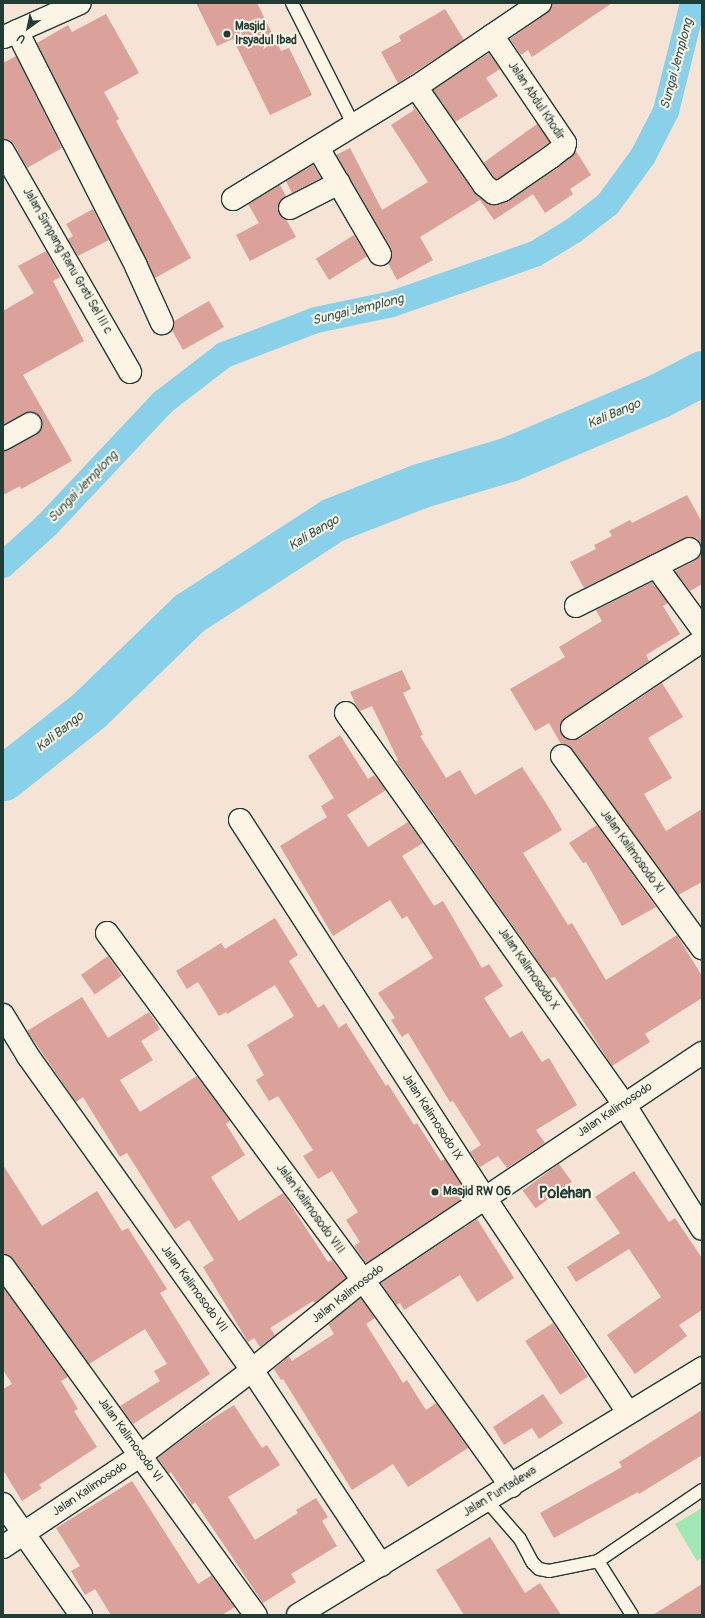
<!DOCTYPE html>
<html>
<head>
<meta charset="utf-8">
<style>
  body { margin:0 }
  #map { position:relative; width:705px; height:1618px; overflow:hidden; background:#f5e4d6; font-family:Pangolin,sans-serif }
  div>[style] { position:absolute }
  .green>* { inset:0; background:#a2e7b3 }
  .canal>* { height:26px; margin:-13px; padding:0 13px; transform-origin:13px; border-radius:13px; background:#88d1e9 }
  .river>* { height:45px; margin:-22.5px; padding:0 22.5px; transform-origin:22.5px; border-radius:22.5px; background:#88d1e9 }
  .building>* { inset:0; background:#dba19b; transform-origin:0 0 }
  .roads { filter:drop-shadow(1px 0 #1f3d34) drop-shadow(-1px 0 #1f3d34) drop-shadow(0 1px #1f3d34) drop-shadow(0 -1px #1f3d34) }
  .lane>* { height:12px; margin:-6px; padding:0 6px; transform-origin:6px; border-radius:6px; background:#fcf5e5 }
  .street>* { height:22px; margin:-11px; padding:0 11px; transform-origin:11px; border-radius:11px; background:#fcf5e5 }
  .secondary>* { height:22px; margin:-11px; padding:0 11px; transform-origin:11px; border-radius:11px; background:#fcf5e5 }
  .dots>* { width:11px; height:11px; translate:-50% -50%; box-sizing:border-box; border:2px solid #fcf5e5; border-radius:50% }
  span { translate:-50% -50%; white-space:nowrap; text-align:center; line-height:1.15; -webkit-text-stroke:4px #fcf5e5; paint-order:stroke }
  .poi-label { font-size:12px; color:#1f3d34; font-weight:700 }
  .left { translate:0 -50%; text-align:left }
  .street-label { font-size:12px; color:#1f3d34 }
  .water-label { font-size:13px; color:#345b58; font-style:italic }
  .district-label { font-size:16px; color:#1f3d34; font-weight:700 }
  .frame { position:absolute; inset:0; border:4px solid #1f3d34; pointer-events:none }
  .north { position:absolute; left:8px; top:8px; width:40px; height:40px; -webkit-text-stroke:3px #fcf5e5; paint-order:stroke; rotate:213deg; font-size:11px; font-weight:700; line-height:16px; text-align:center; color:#1f3d34 }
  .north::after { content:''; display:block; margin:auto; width:14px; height:18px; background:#1f3d34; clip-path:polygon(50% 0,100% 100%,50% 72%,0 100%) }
</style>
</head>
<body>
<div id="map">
  <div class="green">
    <i style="clip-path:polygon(702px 1508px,702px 1558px,697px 1561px,675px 1524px)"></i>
  </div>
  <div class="canal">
    <i style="left:3px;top:565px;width:59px;rotate:-42.3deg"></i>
    <i style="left:47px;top:525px;width:169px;rotate:-46.7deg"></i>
    <i style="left:163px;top:402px;width:77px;rotate:-37.6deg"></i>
    <i style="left:224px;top:355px;width:98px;rotate:-20.8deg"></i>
    <i style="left:316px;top:320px;width:78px;rotate:-11.9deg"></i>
    <i style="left:392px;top:304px;width:151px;rotate:-19.3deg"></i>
    <i style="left:535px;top:254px;width:44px;rotate:-31.2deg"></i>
    <i style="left:573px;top:231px;width:44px;rotate:-37.6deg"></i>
    <i style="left:608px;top:204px;width:59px;rotate:-53.9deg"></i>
    <i style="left:643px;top:156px;width:51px;rotate:-62.9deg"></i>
    <i style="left:666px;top:111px;width:111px;rotate:-76deg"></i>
  </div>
  <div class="river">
    <i style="left:3px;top:778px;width:111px;rotate:-38.4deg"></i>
    <i style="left:90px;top:709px;width:138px;rotate:-44.1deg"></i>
    <i style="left:189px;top:613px;width:171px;rotate:-33deg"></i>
    <i style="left:332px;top:520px;width:93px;rotate:-21.3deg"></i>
    <i style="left:419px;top:486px;width:94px;rotate:-16.7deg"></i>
    <i style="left:509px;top:459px;width:164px;rotate:-23deg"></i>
    <i style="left:660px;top:395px;width:47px;rotate:-27.6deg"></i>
  </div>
  <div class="building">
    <i style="clip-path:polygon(196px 3px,257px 3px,281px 51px,289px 48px,312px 95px,270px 115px,233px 39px,217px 46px)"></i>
    <i style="clip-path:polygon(552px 3px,612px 3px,532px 57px,528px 50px,521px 55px,510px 39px,547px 13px)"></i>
    <i style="clip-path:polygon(445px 9px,464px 40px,398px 83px,381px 52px,401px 41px,399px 36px)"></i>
    <i style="clip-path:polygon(106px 14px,139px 73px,104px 92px,119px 119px,116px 121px,191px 258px,155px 278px,37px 43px,68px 25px,72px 32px)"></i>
    <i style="clip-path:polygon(489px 53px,500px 69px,486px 78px,498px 96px,455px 122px,433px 90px)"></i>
    <i style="clip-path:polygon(16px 56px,62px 148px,27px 168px,14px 144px,3px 139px,3px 63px)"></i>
    <i style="clip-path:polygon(412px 104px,474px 192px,491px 205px,510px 200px,559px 167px,576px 151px,591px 175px,570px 189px,573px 194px,545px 213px,533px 194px,494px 220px,480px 200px,420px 237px,433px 260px,397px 280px,388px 263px,392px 254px,391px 248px,336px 155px,350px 148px,382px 210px,428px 182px,391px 125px,414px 110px)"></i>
    <i style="left:537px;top:124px;width:22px;height:66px;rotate:54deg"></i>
    <i style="clip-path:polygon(313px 165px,321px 178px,292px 193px,286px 181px)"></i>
    <i style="clip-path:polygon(280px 185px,286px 196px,279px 202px,279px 213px,286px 219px,296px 237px,250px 261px,236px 235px,259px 223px,248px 204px)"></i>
    <i style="clip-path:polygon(93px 209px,109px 240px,78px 256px,68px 239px,73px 236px,66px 224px)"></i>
    <i style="left:354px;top:235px;width:25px;height:45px;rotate:58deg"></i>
    <i style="clip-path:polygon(46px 251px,60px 277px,53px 281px,84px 341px,23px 375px,72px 461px,21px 489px,20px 486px,3px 495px,3px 451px,36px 435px,42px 424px,37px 414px,30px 412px,3px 425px,3px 311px,34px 293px,18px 266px)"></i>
    <i style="clip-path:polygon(209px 301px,224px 327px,183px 350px,172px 330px,174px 321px)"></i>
    <i style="clip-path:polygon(687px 495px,702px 522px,702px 547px,697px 538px,685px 538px,584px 588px,570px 562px,596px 549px,594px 545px,612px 536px,609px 531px,630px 520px,632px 523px)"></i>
    <i style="clip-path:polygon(702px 551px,702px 584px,690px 591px,675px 571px,696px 560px)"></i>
    <i style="clip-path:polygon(652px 582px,668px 603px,663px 606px,680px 634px,646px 655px,649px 661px,565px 718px,560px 729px,566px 739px,579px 739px,662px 683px,683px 717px,648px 738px,672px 778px,644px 794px,666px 831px,702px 809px,702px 882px,678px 895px,572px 749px,561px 744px,549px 723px,535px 731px,510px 689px,565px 657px,559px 647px,602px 621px,596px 610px)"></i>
    <i style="clip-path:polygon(402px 670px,411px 689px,403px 693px,423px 735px,420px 736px,446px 778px,460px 770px,475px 795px,522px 767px,546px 803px,562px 830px,523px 853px,568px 925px,572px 923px,606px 980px,677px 935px,702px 976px,702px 998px,645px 1034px,650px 1042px,612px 1066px,555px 977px,550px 978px,396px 761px,398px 760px,372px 706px,360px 711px,356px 705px,350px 692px)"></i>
    <i style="clip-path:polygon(340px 735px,368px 779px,374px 775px,386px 790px,347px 815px,368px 847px,408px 822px,423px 843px,402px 856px,434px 906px,443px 901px,482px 968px,489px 964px,503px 986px,484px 998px,510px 1038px,522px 1031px,542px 1062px,549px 1058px,577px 1105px,536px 1130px,545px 1143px,507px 1168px,498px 1156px,480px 1167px,470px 1152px,481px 1145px,453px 1101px,450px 1102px,408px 1033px,402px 1037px,391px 1020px,395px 1018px,378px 993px,433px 958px,407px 916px,402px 919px,390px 900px,333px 936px,280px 846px,327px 817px,321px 806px,334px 798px,308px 756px)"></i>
    <i style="clip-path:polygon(597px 825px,656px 907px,622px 926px,586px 862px,583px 863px,569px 843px)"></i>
    <i style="clip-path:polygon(275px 918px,298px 955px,289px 961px,318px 1008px,324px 1004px,339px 1028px,346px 1023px,386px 1086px,388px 1084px,414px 1125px,417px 1123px,441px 1161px,445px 1159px,468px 1195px,366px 1263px,354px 1246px,360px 1242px,346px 1220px,358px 1212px,332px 1171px,318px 1179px,303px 1156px,313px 1150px,278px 1096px,269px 1101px,256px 1080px,264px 1075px,247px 1045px,294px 1016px,275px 985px,227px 1014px,226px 1012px,219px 1016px,198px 982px,187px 989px,176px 971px,221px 943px,225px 949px)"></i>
    <i style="left:108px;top:956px;width:24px;height:33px;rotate:55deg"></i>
    <i style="clip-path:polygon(82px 997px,108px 1038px,149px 1012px,160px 1029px,141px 1041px,153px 1060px,120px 1080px,140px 1112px,197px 1076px,230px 1121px,226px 1124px,245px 1155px,211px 1177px,239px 1221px,283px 1193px,328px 1262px,332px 1260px,346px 1278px,315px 1303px,313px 1301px,270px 1328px,275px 1335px,260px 1347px,254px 1338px,248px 1342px,203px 1267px,214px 1260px,189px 1220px,175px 1229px,127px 1153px,120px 1157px,83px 1097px,76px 1102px,27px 1031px)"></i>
    <i style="left:559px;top:1164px;width:22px;height:45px;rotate:54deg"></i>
    <i style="clip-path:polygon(3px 1165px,42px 1226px,97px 1191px,122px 1231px,128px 1228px,167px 1289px,160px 1293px,210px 1374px,133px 1424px,120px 1406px,160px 1381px,154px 1371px,167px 1364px,145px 1329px,89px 1364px,13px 1259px,3px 1254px)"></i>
    <i style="clip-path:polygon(634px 1171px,669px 1222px,675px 1218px,702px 1258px,702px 1310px,679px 1325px,687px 1336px,635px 1374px,607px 1335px,661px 1297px,629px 1249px,576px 1282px,567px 1267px,620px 1233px,595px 1197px)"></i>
    <i style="clip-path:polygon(477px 1219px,514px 1278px,477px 1302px,460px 1275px,404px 1310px,400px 1303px,396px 1305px,381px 1283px)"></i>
    <i style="clip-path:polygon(3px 1287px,68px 1377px,61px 1381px,78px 1409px,74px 1411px,97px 1447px,39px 1485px,42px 1488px,22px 1501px,3px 1470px,3px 1389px,12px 1384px,3px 1370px)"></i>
    <i style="clip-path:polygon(361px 1298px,375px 1318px,366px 1324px,403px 1383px,407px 1380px,426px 1410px,436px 1403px,468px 1448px,408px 1487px,393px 1464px,352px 1490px,283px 1379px,281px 1380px,274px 1369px,289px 1356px,292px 1361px,334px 1334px,328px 1324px)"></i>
    <i style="left:553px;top:1323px;width:64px;height:33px;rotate:57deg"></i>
    <i style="clip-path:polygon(543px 1394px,563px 1423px,539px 1439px,532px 1428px,504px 1445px,493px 1427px)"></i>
    <i style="clip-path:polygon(234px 1405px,262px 1448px,267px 1445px,280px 1465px,228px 1497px,255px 1540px,298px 1513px,296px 1510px,316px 1498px,328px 1517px,322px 1521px,337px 1546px,291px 1574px,296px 1582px,263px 1603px,195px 1502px,192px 1505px,171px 1472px,169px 1474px,158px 1458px,199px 1427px)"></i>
    <i style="clip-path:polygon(702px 1410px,702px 1455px,639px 1494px,638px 1492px,554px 1538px,540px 1513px,622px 1467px,619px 1462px)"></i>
    <i style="clip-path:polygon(132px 1481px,198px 1584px,212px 1575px,235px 1607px,222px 1615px,111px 1615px,95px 1589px,85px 1595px,71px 1571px,80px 1566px,56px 1528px)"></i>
    <i style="clip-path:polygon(490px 1537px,525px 1593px,540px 1583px,561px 1615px,464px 1615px,436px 1570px)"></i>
    <i style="clip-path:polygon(702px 1584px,702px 1615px,653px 1615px)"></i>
  </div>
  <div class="roads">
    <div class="lane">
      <i style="left:292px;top:3px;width:138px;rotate:63.2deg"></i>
      <i style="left:487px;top:1501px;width:50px;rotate:49deg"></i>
      <i style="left:520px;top:1539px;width:27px;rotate:62deg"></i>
      <i style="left:533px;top:1563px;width:8px;rotate:45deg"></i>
      <i style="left:539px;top:1569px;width:10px;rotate:11deg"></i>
      <i style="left:549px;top:1571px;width:50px;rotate:-11.5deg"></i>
      <i style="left:632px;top:1615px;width:64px;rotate:-122.2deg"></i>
      <i style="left:598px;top:1561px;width:126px;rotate:-34.3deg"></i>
    </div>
    <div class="street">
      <i style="left:17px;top:31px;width:263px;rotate:63.1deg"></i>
      <i style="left:136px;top:266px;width:63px;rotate:65.5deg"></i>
      <i style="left:4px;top:37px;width:83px;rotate:-24.1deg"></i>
      <i style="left:416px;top:87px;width:119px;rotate:55.2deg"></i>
      <i style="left:484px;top:185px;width:13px;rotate:39deg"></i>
      <i style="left:494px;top:193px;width:9px;rotate:-18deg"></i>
      <i style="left:503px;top:190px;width:58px;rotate:-34.5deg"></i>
      <i style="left:551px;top:157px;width:16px;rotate:-38deg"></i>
      <i style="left:564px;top:147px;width:4px;rotate:-76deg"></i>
      <i style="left:565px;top:143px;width:130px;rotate:-124.1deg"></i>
      <i style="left:318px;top:148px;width:123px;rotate:59.7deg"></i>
      <i style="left:3px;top:151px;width:255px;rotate:60.1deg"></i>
      <i style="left:233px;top:199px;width:215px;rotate:-31.5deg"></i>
      <i style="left:416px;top:87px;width:150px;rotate:-34.1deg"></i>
      <i style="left:290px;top:208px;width:55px;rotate:-27deg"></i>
      <i style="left:3px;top:439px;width:31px;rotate:-29deg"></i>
      <i style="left:656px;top:566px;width:78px;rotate:53.9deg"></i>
      <i style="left:576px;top:606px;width:127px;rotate:-26.6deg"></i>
      <i style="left:346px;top:713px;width:480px;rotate:54.6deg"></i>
      <i style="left:624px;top:1104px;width:147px;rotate:58deg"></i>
      <i style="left:572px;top:728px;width:156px;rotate:-33.8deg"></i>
      <i style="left:562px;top:756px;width:238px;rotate:53.9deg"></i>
      <i style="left:240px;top:820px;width:450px;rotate:57.1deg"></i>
      <i style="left:485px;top:1198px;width:256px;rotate:56.3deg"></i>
      <i style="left:107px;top:933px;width:431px;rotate:53.6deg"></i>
      <i style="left:363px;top:1280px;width:254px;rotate:54.3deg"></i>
      <i style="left:3px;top:1015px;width:48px;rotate:58.6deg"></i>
      <i style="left:28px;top:1056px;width:386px;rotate:54.5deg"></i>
      <i style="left:252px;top:1370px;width:234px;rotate:56.5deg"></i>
      <i style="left:3px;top:1266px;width:431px;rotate:54.1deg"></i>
      <i style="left:3px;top:1504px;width:136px;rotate:54.9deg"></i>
      <i style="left:3px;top:1547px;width:166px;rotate:-33.7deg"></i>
      <i style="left:141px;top:1455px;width:140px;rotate:-37.4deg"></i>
      <i style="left:252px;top:1370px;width:143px;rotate:-39deg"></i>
      <i style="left:363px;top:1280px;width:408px;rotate:-33.8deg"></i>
    </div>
    <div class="secondary">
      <i style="left:298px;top:1615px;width:474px;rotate:-31.4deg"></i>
    </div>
  </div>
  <div class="dots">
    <i style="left:227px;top:34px;background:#1f3d34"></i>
    <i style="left:435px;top:1192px;background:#1f3d34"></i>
  </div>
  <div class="poi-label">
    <span class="left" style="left:235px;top:34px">Masjid<br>Irsyadul Ibad</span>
    <span class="left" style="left:443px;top:1192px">Masjid RW 06</span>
  </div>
  <div class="street-label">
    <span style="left:536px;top:101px;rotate:56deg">Jalan Abdul Khodir</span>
    <span style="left:67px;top:261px;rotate:60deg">Jalan Simpang Ranu Grati Sel III c</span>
    <span style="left:632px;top:852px;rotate:54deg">Jalan Kalimosodo XI</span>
    <span style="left:528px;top:969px;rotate:55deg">Jalan Kalimosodo X</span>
    <span style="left:615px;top:1110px;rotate:-34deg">Jalan Kalimosodo</span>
    <span style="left:432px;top:1117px;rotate:57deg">Jalan Kalimosodo IX</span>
    <span style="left:310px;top:1209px;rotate:54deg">Jalan Kalimosodo VIII</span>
    <span style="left:194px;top:1289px;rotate:54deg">Jalan Kalimosodo VII</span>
    <span style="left:348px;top:1294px;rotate:-38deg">Jalan Kalimosodo</span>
    <span style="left:130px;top:1440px;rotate:54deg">Jalan Kalimosodo VI</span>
    <span style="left:90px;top:1489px;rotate:-34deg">Jalan Kalimosodo</span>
    <span style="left:500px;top:1492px;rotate:-32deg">Jalan Puntadewa</span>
  </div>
  <div class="water-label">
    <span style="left:677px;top:64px;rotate:-75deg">Sungai Jemplong</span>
    <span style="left:358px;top:310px;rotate:-14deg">Sungai Jemplong</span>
    <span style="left:614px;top:414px;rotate:-23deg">Kali Bango</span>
    <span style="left:83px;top:487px;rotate:-46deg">Sungai Jemplong</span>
    <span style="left:314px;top:533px;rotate:-31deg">Kali Bango</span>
    <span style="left:60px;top:732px;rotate:-38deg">Kali Bango</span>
  </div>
  <div class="district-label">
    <span style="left:565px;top:1193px">Polehan</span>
  </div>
  <div class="frame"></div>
  <div class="north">U</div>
</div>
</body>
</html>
